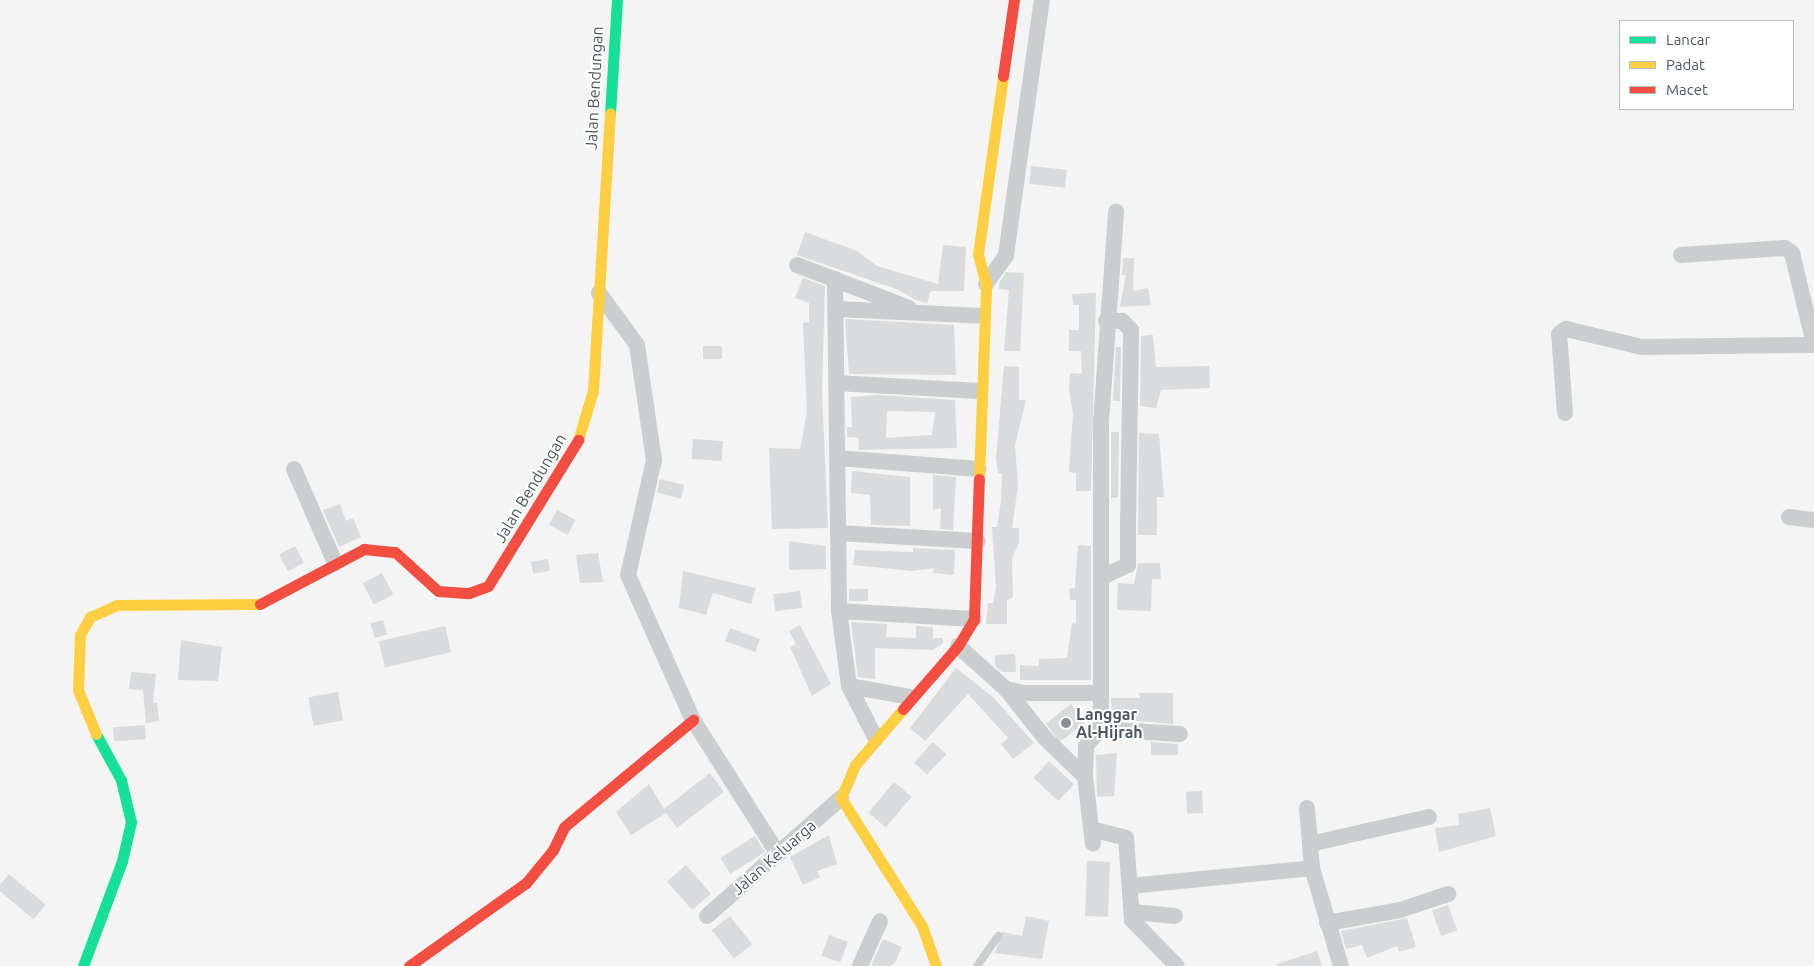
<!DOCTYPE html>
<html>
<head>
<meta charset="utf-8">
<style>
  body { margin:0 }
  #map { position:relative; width:1814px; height:966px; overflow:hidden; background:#f4f4f4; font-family:Ubuntu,sans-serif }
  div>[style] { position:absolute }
  .building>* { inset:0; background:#dadbdc; transform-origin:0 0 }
  .lane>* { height:8px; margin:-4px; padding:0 4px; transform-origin:4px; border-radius:4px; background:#cbcecf }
  .street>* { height:16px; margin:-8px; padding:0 8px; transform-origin:8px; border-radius:8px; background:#cbcecf }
  .fast>* { height:11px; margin:-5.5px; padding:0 5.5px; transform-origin:5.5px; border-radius:5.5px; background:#16e098 }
  .slow>* { height:11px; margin:-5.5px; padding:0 5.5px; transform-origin:5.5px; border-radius:5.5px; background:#ffcf43 }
  .jam>* { height:11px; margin:-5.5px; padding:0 5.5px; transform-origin:5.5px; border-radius:5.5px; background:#f24e42 }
  .dots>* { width:14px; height:14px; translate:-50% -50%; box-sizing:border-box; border:2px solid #fff; border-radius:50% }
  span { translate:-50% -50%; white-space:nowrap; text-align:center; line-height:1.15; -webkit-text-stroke:4px #fff; paint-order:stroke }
  .street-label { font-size:16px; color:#4b5760 }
  .poi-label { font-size:16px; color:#4b5760; font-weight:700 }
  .left { translate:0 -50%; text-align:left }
  .legend { position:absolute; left:1619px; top:20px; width:175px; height:90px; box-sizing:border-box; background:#fff; border:1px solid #b7bcbf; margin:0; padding:6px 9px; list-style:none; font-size:15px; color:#4b5760 }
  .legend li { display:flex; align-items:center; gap:10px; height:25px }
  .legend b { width:25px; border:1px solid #b7bcbf }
</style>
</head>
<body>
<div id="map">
  <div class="building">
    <i style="left:1031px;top:166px;width:36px;height:18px;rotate:6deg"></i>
    <i style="clip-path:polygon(805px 232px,857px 251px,877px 266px,938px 284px,943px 245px,966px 247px,964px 291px,931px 291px,927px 303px,915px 300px,899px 290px,797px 255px)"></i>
    <i style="clip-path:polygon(1123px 258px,1134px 258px,1133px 291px,1148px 288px,1151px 305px,1120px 307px,1126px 275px,1122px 275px)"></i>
    <i style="clip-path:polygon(1006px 272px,1024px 273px,1020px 351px,1004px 351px,1009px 290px,999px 289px,999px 283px)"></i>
    <i style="clip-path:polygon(803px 278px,825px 286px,822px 391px,828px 528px,772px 529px,769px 448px,800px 449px,807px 412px,803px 323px,809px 322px,809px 303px,795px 298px)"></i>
    <i style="clip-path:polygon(1096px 293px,1091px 491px,1076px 491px,1076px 473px,1069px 472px,1073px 413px,1069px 389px,1070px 373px,1082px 374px,1081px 351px,1069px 351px,1069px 330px,1079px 330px,1079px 305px,1073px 305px,1072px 294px)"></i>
    <i style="clip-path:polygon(845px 319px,954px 325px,956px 375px,849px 374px)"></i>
    <i style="clip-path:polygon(1153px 335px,1156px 367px,1209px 366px,1210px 388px,1161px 390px,1156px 408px,1140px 406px,1141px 336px)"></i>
    <i style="left:703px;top:346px;width:19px;height:13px"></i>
    <i style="clip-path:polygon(1116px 347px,1121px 347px,1120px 401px,1113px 401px)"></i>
    <i style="clip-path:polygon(1004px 366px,1019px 367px,1019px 400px,1026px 400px,1015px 445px,1018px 486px,1012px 528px,1019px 528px,1019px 542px,1012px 559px,1013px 597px,1007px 600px,1007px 624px,986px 624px,988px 603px,993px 603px,996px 587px,992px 527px,997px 527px,1001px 501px,1002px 473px,998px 473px,996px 458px)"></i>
    <i style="clip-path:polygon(evenodd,878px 395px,955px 400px,957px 448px,858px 450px,859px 438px,847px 437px,847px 427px,852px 427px,851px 397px,878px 395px,887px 411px,935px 412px,932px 435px,886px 438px,887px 411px)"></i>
    <i style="clip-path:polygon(1111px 432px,1119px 432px,1118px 497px,1111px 498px)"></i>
    <i style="clip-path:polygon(1139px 433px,1159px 434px,1164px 497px,1157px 497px,1157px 535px,1138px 535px)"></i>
    <i style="left:693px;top:439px;width:30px;height:20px;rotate:4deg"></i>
    <i style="clip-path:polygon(852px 471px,910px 477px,910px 526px,871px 525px,870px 495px,851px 493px)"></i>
    <i style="clip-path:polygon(933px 475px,956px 477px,953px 530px,940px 529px,941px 508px,933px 510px)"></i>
    <i style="left:660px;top:479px;width:25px;height:14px;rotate:14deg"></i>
    <i style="clip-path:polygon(340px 504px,346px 521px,353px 518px,361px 537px,339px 547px,323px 510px)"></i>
    <i style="left:557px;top:510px;width:21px;height:17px;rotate:28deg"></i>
    <i style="clip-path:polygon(789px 541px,826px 546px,826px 569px,789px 570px)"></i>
    <i style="clip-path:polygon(1078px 545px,1091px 546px,1091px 680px,1020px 680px,1020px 665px,1039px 666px,1039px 659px,1067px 658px,1072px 623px,1076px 624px,1076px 600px,1070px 600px,1069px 589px,1075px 588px)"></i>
    <i style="left:295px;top:546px;width:19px;height:18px;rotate:62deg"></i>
    <i style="clip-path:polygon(913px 548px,955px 550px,954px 575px,933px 573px,934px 568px,912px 571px,853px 565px,855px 550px,913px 552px)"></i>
    <i style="clip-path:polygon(598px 553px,603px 582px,580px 583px,576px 555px)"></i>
    <i style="left:548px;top:559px;width:12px;height:17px;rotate:81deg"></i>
    <i style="clip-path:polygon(1138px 563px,1160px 563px,1161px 579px,1152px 579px,1151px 611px,1117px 610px,1118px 583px,1134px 584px)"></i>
    <i style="clip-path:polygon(683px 571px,756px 588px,751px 604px,713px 593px,706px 615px,679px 608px)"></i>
    <i style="left:382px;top:573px;width:24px;height:22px;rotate:62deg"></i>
    <i style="left:849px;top:589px;width:19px;height:12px"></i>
    <i style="left:800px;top:591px;width:17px;height:27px;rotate:83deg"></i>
    <i style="left:383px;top:620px;width:15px;height:13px;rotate:74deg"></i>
    <i style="clip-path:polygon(851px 622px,887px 624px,886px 637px,916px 638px,916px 626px,933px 627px,933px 638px,943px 638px,943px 643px,933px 650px,875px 648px,875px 679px,858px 677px)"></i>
    <i style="clip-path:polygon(800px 625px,831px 684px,812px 696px,790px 647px,796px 644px,789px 631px)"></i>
    <i style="left:445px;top:626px;width:27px;height:68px;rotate:77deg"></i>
    <i style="left:730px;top:628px;width:32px;height:14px;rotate:20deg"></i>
    <i style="clip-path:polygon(181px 640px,222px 647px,218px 681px,178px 680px)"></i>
    <i style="clip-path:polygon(1015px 654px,1016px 672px,1002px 672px,995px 666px,995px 655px)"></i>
    <i style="clip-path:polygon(956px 668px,993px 697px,1034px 743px,1013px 759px,1001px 744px,1008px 738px,968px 694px,925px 741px,910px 728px)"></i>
    <i style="clip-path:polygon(131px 672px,156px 674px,153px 703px,157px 703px,159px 721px,146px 723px,143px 690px,129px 689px)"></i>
    <i style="left:338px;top:692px;width:29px;height:30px;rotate:80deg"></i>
    <i style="clip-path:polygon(1139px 693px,1173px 693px,1173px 724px,1112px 719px,1111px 698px,1140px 698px)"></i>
    <i style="left:1071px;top:704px;width:23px;height:32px;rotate:52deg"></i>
    <i style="left:145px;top:725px;width:14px;height:32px;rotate:86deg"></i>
    <i style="left:933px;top:742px;width:18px;height:28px;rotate:43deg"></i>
    <i style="clip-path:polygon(1151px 742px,1178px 744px,1178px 755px,1151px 755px)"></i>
    <i style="clip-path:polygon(1117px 753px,1114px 796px,1097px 797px,1096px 755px)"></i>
    <i style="left:1049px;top:761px;width:34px;height:23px;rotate:43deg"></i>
    <i style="clip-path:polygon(710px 773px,724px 792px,677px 828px,666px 813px,631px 835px,616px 812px,649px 784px,664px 809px)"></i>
    <i style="left:894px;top:782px;width:23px;height:40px;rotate:40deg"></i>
    <i style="left:1202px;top:791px;width:22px;height:16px;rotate:87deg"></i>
    <i style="clip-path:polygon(1490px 808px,1496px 836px,1439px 852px,1435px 828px,1459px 825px,1458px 814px)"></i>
    <i style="clip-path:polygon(829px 835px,837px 864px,817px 871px,820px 877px,803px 885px,790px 857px)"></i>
    <i style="left:755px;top:836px;width:19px;height:41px;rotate:58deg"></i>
    <i style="left:1087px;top:861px;width:23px;height:55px;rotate:2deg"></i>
    <i style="left:686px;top:865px;width:38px;height:25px;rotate:49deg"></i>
    <i style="left:9px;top:874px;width:48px;height:19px;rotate:40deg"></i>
    <i style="left:1448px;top:905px;width:27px;height:17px;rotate:70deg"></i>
    <i style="left:730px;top:916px;width:36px;height:23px;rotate:52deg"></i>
    <i style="clip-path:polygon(1026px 916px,1049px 921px,1042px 959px,995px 953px,1002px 932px,1022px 936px)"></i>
    <i style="clip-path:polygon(1407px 918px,1416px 947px,1399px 952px,1397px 946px,1367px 958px,1362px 945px,1346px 949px,1341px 931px)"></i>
    <i style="left:829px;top:935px;width:20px;height:22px;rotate:20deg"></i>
    <i style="clip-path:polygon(883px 939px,902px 947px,896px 961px,891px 966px,871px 966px)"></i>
    <i style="clip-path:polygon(1317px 951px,1322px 966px,1277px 966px,1277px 964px)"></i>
  </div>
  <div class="lane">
    <i style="left:977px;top:966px;width:37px;rotate:-55deg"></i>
  </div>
  <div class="street">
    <i style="left:1681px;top:255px;width:104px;rotate:-3.9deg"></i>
    <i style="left:1785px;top:248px;width:9px;rotate:36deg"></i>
    <i style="left:1792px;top:253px;width:94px;rotate:76.4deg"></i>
    <i style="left:797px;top:265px;width:120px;rotate:21deg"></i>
    <i style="left:835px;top:279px;width:332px;rotate:89.3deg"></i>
    <i style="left:839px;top:611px;width:76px;rotate:82.4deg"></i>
    <i style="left:849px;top:686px;width:59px;rotate:63deg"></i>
    <i style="left:986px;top:284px;width:35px;rotate:-55deg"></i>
    <i style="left:1006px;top:255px;width:258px;rotate:-82deg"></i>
    <i style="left:599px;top:293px;width:64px;rotate:53.8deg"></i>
    <i style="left:637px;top:345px;width:116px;rotate:81.6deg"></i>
    <i style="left:654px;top:460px;width:118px;rotate:102.7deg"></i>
    <i style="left:628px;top:575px;width:159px;rotate:65.9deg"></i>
    <i style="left:693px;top:720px;width:159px;rotate:57.6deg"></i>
    <i style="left:837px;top:309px;width:146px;rotate:2.7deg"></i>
    <i style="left:836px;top:383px;width:143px;rotate:3.2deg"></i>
    <i style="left:1565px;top:413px;width:79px;rotate:-94.3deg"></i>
    <i style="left:1559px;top:334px;width:9px;rotate:-36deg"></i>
    <i style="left:1566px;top:329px;width:78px;rotate:13.3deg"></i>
    <i style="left:1642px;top:347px;width:172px;rotate:-0.7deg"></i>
    <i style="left:838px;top:458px;width:141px;rotate:4.5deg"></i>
    <i style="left:294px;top:469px;width:103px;rotate:66.4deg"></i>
    <i style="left:1789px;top:517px;width:25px;rotate:7deg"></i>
    <i style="left:838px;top:533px;width:140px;rotate:3.3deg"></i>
    <i style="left:1102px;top:577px;width:29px;rotate:-25deg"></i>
    <i style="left:1128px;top:565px;width:40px;rotate:-90deg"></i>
    <i style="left:1128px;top:525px;width:195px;rotate:-89.1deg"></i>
    <i style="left:1131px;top:330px;width:13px;rotate:-135deg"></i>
    <i style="left:1122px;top:321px;width:16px;rotate:180deg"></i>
    <i style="left:839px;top:611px;width:135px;rotate:3.4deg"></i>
    <i style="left:958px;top:646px;width:64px;rotate:41.9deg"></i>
    <i style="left:1006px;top:689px;width:61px;rotate:51.6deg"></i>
    <i style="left:1044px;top:737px;width:57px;rotate:44.3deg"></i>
    <i style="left:1085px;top:777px;width:67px;rotate:83.2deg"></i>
    <i style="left:849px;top:686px;width:63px;rotate:10.1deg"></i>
    <i style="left:1006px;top:689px;width:18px;rotate:13deg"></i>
    <i style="left:1024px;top:693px;width:74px"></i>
    <i style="left:1100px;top:729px;width:80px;rotate:3.6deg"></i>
    <i style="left:1085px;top:777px;width:31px;rotate:-88deg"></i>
    <i style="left:1086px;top:746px;width:22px;rotate:-51deg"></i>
    <i style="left:1100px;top:729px;width:9px;rotate:-84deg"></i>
    <i style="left:1101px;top:720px;width:298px;rotate:-90deg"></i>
    <i style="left:1101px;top:422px;width:211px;rotate:-85.9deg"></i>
    <i style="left:1307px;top:808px;width:60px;rotate:85.2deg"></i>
    <i style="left:1312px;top:868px;width:102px;rotate:73.5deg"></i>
    <i style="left:1091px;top:829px;width:36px;rotate:14deg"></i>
    <i style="left:1126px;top:838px;width:82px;rotate:85.8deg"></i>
    <i style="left:1132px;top:920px;width:64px;rotate:45.6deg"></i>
    <i style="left:1310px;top:844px;width:122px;rotate:-12.8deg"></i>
    <i style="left:1130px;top:886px;width:183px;rotate:-5.6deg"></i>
    <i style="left:1133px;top:912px;width:42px;rotate:5.4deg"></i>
    <i style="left:707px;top:916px;width:179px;rotate:-41.4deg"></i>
    <i style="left:1327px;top:923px;width:74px;rotate:-10.1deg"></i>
    <i style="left:1400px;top:910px;width:51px;rotate:-18.4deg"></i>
    <i style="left:860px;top:966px;width:49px;rotate:-66deg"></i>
  </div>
  <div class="fast">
    <i style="left:610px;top:114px;width:114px;rotate:-86.5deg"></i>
    <i style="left:83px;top:966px;width:112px;rotate:-69.6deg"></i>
    <i style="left:122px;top:861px;width:40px;rotate:-77deg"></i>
    <i style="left:131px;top:822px;width:43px;rotate:-103.4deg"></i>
    <i style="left:121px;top:780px;width:52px;rotate:-118.5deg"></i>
  </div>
  <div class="slow">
    <i style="left:578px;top:440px;width:51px;rotate:-73deg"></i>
    <i style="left:593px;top:391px;width:278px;rotate:-86.5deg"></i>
    <i style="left:979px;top:479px;width:195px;rotate:-87.9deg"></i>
    <i style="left:986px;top:284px;width:31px;rotate:-105deg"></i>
    <i style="left:978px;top:254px;width:180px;rotate:-82deg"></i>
    <i style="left:903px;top:709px;width:74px;rotate:130.6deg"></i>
    <i style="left:855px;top:765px;width:36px;rotate:113deg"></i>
    <i style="left:841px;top:798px;width:151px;rotate:57.7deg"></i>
    <i style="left:922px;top:926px;width:42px;rotate:70.7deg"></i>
    <i style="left:96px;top:734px;width:48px;rotate:-112.2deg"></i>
    <i style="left:78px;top:690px;width:55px;rotate:-87.9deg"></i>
    <i style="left:80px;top:635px;width:21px;rotate:-61deg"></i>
    <i style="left:90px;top:617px;width:30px;rotate:-24deg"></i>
    <i style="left:117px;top:605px;width:143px;rotate:-0.4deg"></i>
  </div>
  <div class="jam">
    <i style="left:1003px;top:76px;width:77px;rotate:-81.8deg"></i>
    <i style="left:260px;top:604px;width:118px;rotate:-27.9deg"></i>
    <i style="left:364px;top:549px;width:31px;rotate:6deg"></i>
    <i style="left:395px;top:552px;width:58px;rotate:42.2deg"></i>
    <i style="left:438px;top:591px;width:31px;rotate:4deg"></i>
    <i style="left:469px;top:593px;width:20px;rotate:-20deg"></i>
    <i style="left:488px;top:586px;width:172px;rotate:-58.3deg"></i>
    <i style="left:903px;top:709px;width:84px;rotate:-48.9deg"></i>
    <i style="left:958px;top:646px;width:31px;rotate:-59deg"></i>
    <i style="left:974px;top:619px;width:140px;rotate:-88deg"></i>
    <i style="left:409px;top:966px;width:143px;rotate:-35.4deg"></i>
    <i style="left:526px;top:883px;width:43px;rotate:-50.7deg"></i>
    <i style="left:553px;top:850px;width:25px;rotate:-64deg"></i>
    <i style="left:564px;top:827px;width:168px;rotate:-39.7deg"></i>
  </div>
  <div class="dots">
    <i style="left:1066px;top:723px;background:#868e94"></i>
  </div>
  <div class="street-label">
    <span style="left:594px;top:88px;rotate:-87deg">Jalan Bendungan</span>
    <span style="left:530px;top:488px;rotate:-59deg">Jalan Bendungan</span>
    <span style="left:774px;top:857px;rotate:-41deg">Jalan Keluarga</span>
  </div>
  <div class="poi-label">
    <span class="left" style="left:1076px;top:723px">Langgar<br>Al-Hijrah</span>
  </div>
  <ul class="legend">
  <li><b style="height:6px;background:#16e098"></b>Lancar</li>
  <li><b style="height:6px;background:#ffcf43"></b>Padat</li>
  <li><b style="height:6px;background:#f24e42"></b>Macet</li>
  </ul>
</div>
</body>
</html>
